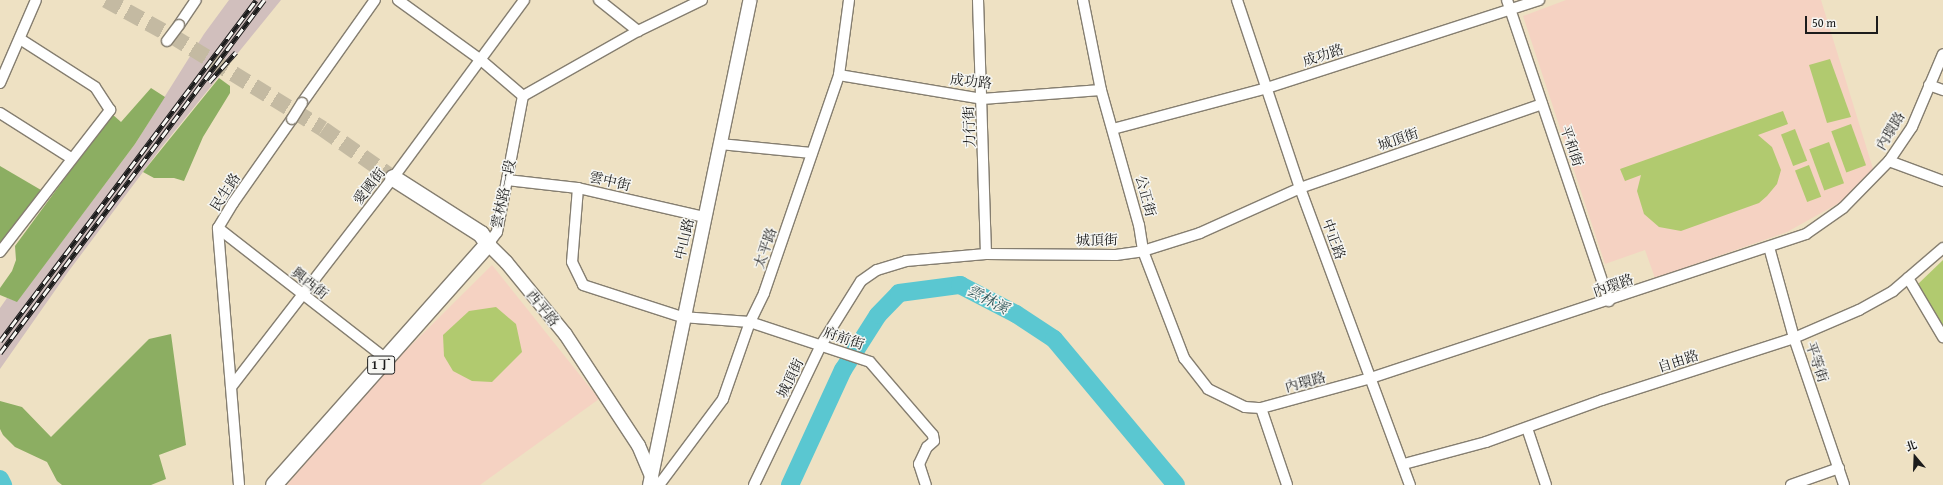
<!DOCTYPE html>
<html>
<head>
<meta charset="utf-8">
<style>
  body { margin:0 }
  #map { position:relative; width:1943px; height:485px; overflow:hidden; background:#eee1c3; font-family:"Gentium Book Plus","Noto Serif TC",serif }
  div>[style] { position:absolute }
  .built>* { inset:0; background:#f5d2c2 }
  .industrial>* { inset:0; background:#d1bfbd }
  .green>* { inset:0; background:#b1ca6f; transform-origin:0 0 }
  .forest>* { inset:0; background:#8cae62 }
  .river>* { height:18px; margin:-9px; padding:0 9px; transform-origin:9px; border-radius:9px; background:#5ac7d1 }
  .primary-tunnel>* { height:16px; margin-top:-8px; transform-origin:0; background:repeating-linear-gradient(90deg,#c4baa2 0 16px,transparent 0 24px) }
  .roads { filter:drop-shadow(1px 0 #857e70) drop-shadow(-1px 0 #857e70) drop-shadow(0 1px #857e70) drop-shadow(0 -1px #857e70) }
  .minor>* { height:10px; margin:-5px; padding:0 5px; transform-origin:5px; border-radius:5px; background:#fff }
  .tertiary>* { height:13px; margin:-6.5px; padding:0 6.5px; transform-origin:6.5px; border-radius:6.5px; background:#fff }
  .primary>* { height:16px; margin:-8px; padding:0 8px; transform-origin:8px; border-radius:8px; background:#fff }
  .rail>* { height:4.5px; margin-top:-2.25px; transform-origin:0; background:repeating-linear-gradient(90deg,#f6f6f2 0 9px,#1c1c1c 0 18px); box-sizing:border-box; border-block:1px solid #1c1c1c }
  .bridges { filter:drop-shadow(1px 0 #857e70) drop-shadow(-1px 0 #857e70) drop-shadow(0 1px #857e70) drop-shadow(0 -1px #857e70) }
  .minor-bridge>* { height:10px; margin:-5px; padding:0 5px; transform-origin:5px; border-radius:5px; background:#fff }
  span { translate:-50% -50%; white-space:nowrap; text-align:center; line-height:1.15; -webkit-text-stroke:3px #f6f6f2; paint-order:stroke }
  .shield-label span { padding:1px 3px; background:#f6f6f2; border:1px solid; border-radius:3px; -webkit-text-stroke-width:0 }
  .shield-label { font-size:13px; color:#1c1c1c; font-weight:700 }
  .street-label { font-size:14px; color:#1c1c1c }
  .water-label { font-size:15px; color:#32585b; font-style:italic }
  .north { position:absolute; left:1895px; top:437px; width:40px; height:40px; -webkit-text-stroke:3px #f6f6f2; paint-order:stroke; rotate:341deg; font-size:11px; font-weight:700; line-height:16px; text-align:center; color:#1c1c1c }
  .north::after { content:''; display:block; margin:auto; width:14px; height:18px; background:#1c1c1c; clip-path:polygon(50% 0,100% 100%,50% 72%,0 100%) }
  .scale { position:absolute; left:1805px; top:16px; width:73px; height:18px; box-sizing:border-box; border:2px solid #1c1c1c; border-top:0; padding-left:5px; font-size:12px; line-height:14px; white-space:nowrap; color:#1c1c1c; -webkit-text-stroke:3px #f6f6f2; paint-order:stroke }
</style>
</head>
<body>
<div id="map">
  <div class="built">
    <i style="clip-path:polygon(1566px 0,1821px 0,1874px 172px,1839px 203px,1787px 232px,1655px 278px,1645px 250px,1605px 264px,1523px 16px)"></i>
    <i style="clip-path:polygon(492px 265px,599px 399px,480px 485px,287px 485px,372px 384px)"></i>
  </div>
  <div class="industrial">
    <i style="clip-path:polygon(229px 0,281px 0,161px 148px,68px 272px,0 369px,0 308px,7px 298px,17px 301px,135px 144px,204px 34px)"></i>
  </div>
  <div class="green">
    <i style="clip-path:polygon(1830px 59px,1851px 117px,1827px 123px,1809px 65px)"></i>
    <i style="clip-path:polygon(1783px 111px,1788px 124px,1758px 135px,1772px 147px,1781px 170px,1777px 184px,1767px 196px,1759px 203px,1681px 231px,1659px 227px,1644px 214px,1637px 191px,1641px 175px,1625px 181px,1620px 169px)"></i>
    <i style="left:1851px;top:124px;width:44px;height:21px;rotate:70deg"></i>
    <i style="left:1795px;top:129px;width:34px;height:15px;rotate:69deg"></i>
    <i style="left:1829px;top:142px;width:44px;height:21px;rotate:70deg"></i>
    <i style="left:1809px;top:165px;width:34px;height:15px;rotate:69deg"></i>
    <i style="clip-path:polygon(1943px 260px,1943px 326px,1917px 285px)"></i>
    <i style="clip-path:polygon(496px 307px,516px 324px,522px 352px,492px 382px,472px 381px,453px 371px,444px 356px,443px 335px,469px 311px)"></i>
  </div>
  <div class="forest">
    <i style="clip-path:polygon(219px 78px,230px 86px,230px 93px,203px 137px,184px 181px,174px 178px,154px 178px,143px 172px)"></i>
    <i style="clip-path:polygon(151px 88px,165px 97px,135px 144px,17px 302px,0 295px,0 288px,12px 271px,16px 260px,15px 246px,112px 114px,121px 122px)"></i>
    <i style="clip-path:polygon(0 166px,41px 190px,0 244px)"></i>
    <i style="clip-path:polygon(171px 334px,186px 445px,159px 455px,166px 479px,151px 485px,62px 485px,57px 481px,47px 462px,15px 447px,3px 435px,0 429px,0 401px,22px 407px,51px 437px,149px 339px)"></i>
  </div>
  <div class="river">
    <i style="left:0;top:479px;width:7px;rotate:63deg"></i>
    <i style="left:790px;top:485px;width:127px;rotate:-65.3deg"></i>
    <i style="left:843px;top:370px;width:65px;rotate:-57.5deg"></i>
    <i style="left:878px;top:315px;width:30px;rotate:-46deg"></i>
    <i style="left:899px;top:293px;width:62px;rotate:-7.5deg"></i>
    <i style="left:960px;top:285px;width:63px;rotate:27.4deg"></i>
    <i style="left:1016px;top:314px;width:45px;rotate:33.3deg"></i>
    <i style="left:1054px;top:339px;width:190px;rotate:50.1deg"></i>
  </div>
  <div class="primary-tunnel">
    <i style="left:106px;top:0;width:75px;rotate:28.6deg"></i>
    <i style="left:172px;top:36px;width:177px;rotate:31.6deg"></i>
    <i style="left:323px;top:129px;width:85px;rotate:35deg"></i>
  </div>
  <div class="roads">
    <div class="minor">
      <i style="left:398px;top:0;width:102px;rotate:35.9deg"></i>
      <i style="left:481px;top:60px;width:55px;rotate:40.6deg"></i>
      <i style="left:599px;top:0;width:50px;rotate:38.5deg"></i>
      <i style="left:978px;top:0;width:254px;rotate:88.2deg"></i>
      <i style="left:1083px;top:0;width:92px;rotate:78.7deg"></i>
      <i style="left:1101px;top:90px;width:140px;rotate:74.3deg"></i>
      <i style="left:1139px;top:225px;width:26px;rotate:81deg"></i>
      <i style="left:1143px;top:251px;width:115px;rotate:69deg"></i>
      <i style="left:1184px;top:358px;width:39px;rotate:52deg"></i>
      <i style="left:1208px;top:389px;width:41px;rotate:25.9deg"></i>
      <i style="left:1245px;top:407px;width:16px;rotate:4deg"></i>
      <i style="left:1261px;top:408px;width:114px;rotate:-15.3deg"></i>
      <i style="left:1371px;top:378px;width:458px;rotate:-18.3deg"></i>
      <i style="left:1806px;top:234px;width:45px;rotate:-35.1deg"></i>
      <i style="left:1843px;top:208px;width:66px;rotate:-45.6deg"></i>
      <i style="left:1889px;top:161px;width:41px;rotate:-55.9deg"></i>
      <i style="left:1912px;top:127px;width:79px;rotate:-67deg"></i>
      <i style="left:1237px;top:0;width:198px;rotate:71.5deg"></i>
      <i style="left:1300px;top:188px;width:317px;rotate:69.7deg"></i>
      <i style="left:1507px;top:0;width:318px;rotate:71.3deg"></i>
      <i style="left:179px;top:25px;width:30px;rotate:-56deg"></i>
      <i style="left:839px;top:75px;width:145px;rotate:9.5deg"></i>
      <i style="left:982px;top:99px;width:119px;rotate:-4.3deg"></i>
      <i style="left:0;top:83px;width:90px;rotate:-66.6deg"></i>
      <i style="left:1929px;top:85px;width:15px;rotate:20deg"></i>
      <i style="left:302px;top:103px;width:126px;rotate:-54.7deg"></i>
      <i style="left:0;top:113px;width:84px;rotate:32.4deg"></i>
      <i style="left:1113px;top:129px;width:159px;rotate:-14.9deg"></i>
      <i style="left:1267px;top:88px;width:286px;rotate:-17.9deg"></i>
      <i style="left:720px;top:144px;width:92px;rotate:5.6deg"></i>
      <i style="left:1889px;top:161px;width:58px;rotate:20.3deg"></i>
      <i style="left:507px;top:180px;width:71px;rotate:6.4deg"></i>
      <i style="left:578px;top:188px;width:130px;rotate:12.9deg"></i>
      <i style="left:578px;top:188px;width:74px;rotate:94.6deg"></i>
      <i style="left:572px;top:262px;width:25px;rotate:64deg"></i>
      <i style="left:583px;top:285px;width:104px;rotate:17.9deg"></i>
      <i style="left:682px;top:317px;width:68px;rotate:4.2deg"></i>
      <i style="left:750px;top:322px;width:126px;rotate:18.4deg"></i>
      <i style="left:870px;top:362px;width:96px;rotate:49.2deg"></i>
      <i style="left:933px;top:435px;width:6px;rotate:81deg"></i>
      <i style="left:934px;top:441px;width:9px;rotate:139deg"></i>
      <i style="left:927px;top:447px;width:19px;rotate:115deg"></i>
      <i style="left:919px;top:464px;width:22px;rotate:72deg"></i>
      <i style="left:218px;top:228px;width:213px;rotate:37.9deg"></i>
      <i style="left:488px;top:244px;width:15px;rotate:-53deg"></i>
      <i style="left:497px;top:232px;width:138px;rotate:-79.2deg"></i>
      <i style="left:523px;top:96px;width:132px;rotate:-29.5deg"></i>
      <i style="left:638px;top:31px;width:71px;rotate:-25.8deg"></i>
      <i style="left:1769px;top:247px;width:94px;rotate:74.6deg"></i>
      <i style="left:1794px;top:338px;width:155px;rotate:71.2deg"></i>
      <i style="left:0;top:252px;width:180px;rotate:-52.2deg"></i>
      <i style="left:110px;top:110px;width:27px;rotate:-123deg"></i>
      <i style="left:95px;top:87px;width:89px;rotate:-147.4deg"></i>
      <i style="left:1908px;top:278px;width:69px;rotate:59.3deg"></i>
      <i style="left:232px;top:386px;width:263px;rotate:-52.3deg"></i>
      <i style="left:393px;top:178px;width:221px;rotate:-53.6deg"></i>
      <i style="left:1261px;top:408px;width:81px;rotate:71.3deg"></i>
      <i style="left:1527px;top:428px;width:60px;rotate:71.6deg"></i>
      <i style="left:1404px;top:464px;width:85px;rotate:-15deg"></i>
      <i style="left:1486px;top:442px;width:123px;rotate:-19.9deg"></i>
      <i style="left:1602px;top:400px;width:202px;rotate:-17.9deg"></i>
      <i style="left:1794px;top:338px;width:71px;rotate:-23.3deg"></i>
      <i style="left:1859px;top:310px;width:39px;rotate:-29deg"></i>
      <i style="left:1893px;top:291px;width:66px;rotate:-40.7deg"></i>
      <i style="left:239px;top:485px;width:258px;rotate:-94.7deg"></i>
      <i style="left:218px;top:228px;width:29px;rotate:-59deg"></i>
      <i style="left:233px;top:203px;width:103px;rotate:-54.9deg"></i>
      <i style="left:659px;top:485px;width:107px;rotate:-53.3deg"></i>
      <i style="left:723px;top:399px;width:82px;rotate:-70.7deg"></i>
      <i style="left:750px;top:322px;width:32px;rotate:-64deg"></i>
      <i style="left:764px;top:293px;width:231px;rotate:-71deg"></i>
      <i style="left:839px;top:75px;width:76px;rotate:-82.4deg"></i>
      <i style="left:754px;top:485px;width:155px;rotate:-64.4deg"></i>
      <i style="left:821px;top:345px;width:75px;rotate:-58deg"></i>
      <i style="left:861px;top:281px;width:19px;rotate:-35deg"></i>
      <i style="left:877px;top:270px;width:30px;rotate:-17deg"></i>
      <i style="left:906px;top:261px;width:80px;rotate:-5deg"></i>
      <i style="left:986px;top:254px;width:130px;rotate:0.4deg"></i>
      <i style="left:1116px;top:255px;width:27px;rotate:-8deg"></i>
      <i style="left:1143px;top:251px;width:60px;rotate:-17.5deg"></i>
      <i style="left:1200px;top:233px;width:110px;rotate:-24.2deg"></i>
      <i style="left:1300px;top:188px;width:256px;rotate:-19.1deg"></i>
      <i style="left:1791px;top:485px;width:51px;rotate:-19.5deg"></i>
    </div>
    <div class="tertiary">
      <i style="left:488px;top:244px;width:25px;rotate:45deg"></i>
      <i style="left:506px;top:262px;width:93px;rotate:50.7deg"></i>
      <i style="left:565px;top:334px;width:133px;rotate:56.7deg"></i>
      <i style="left:638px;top:445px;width:34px;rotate:67deg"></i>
      <i style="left:649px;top:485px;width:495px;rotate:-78.3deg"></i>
    </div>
    <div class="primary">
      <i style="left:274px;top:485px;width:322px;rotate:-48.4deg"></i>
      <i style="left:488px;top:244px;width:12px;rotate:-125deg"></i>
      <i style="left:481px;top:234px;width:104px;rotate:-147.5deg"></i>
    </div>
  </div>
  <div class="rail">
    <i style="left:209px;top:82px;width:40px;rotate:-48deg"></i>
    <i style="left:0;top:341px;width:426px;rotate:-53.1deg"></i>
    <i style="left:0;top:353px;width:441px;rotate:-53.2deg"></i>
  </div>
  <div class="bridges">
    <div class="minor-bridge">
      <i style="left:167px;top:41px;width:20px;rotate:-53deg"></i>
      <i style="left:292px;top:119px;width:19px;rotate:-58deg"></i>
    </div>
  </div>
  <div class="shield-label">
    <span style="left:381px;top:365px">1丁</span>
  </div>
  <div class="street-label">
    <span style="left:1323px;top:55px;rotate:-18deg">成功路</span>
    <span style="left:971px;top:81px;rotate:6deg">成功路</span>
    <span style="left:969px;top:127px;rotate:-92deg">力行街</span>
    <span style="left:1890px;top:131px;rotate:-59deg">內環路</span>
    <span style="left:1398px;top:139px;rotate:-19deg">城頂街</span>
    <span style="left:1572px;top:146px;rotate:71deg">平和街</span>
    <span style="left:610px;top:181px;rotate:13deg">雲中街</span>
    <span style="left:369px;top:186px;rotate:-52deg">愛國街</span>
    <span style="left:225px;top:192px;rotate:-57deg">民生路</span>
    <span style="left:503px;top:194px;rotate:-78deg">雲林路一段</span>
    <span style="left:1146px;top:196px;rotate:75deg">公正街</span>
    <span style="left:684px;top:239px;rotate:-77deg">中山路</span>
    <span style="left:1334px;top:239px;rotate:70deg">中正路</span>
    <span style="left:1097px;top:240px;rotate:-1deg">城頂街</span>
    <span style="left:765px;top:248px;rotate:-71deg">太平路</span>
    <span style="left:310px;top:283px;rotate:38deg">興西街</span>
    <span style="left:1613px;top:285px;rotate:-19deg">內環路</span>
    <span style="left:543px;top:308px;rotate:51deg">西平路</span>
    <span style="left:844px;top:338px;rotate:19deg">府前街</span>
    <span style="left:1678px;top:361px;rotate:-18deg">自由路</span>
    <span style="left:1817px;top:362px;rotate:71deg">平等街</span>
    <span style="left:790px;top:378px;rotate:-64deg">城頂街</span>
    <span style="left:1305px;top:382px;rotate:-15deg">內環路</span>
  </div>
  <div class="water-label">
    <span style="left:988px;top:299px;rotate:28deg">雲林溪</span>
  </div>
  <div class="north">北</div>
  <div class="scale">50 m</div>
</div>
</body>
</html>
